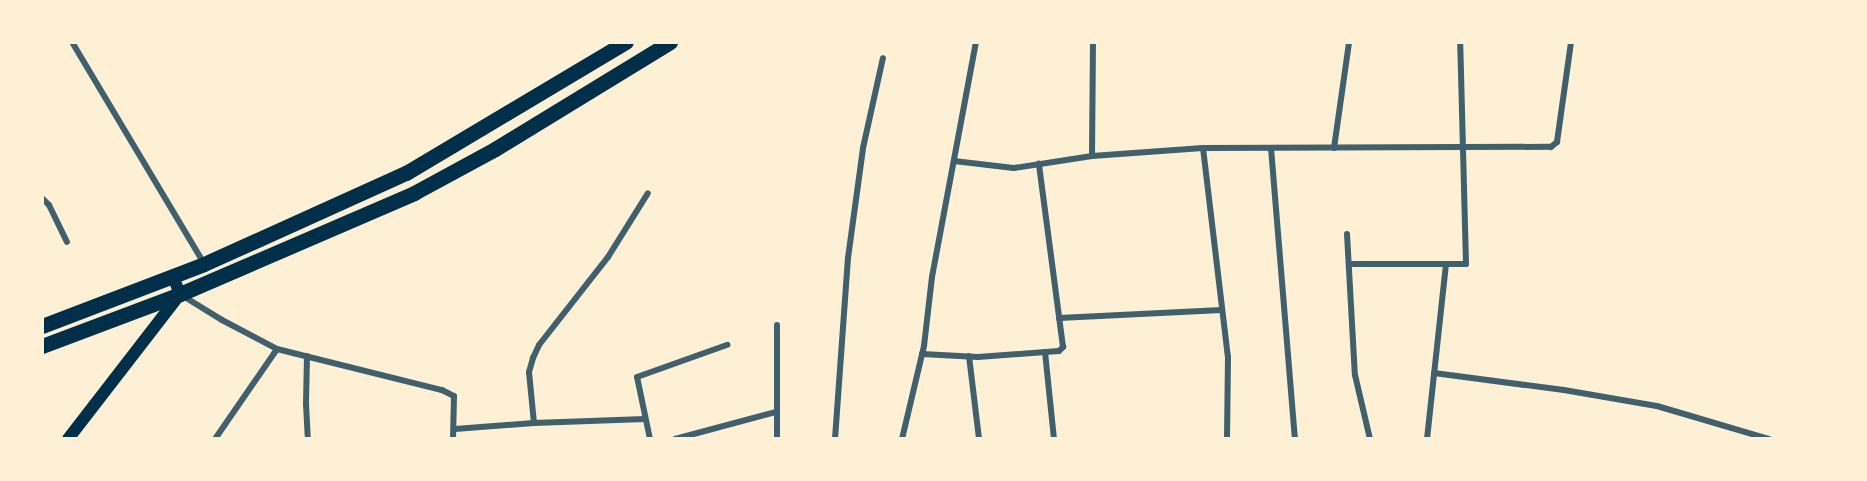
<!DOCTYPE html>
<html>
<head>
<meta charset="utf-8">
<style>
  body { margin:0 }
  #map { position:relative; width:1867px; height:481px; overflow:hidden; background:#fdf0d5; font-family:"Fira Sans",sans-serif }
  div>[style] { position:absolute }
  .minor>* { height:6px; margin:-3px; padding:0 3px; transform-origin:3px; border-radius:3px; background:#3f606c }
  .secondary>* { height:12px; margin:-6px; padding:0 6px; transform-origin:6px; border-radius:6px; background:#003049 }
  .primary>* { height:15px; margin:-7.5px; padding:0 7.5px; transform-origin:7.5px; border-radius:7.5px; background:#003049 }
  span { translate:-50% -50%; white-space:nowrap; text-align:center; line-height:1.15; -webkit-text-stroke:6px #fdf0d5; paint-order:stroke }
  .frame { position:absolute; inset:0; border:44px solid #fdf0d5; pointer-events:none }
</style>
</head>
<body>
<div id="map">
  <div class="minor">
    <i style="left:72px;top:42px;width:257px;rotate:59.2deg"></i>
    <i style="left:1203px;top:148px;width:210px;rotate:83.2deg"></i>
    <i style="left:1228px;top:357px;width:82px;rotate:90.7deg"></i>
    <i style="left:1271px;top:148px;width:292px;rotate:85.3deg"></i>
    <i style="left:1334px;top:148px;width:107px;rotate:-81.9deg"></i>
    <i style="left:1092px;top:156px;width:114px;rotate:-89.5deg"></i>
    <i style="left:954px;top:161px;width:60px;rotate:6.7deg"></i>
    <i style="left:1014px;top:168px;width:79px;rotate:-8.7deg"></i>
    <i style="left:1092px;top:156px;width:111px;rotate:-4.1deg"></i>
    <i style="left:1203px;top:148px;width:348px;rotate:-0.2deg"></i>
    <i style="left:1551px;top:147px;width:8px;rotate:-40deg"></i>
    <i style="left:1557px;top:142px;width:101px;rotate:-82deg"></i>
    <i style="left:42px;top:198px;width:10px;rotate:45deg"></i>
    <i style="left:49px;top:205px;width:41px;rotate:64.1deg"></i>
    <i style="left:1347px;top:234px;width:141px;rotate:86.8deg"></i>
    <i style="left:1355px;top:375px;width:66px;rotate:76.8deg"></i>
    <i style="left:1349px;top:264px;width:117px"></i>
    <i style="left:1466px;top:264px;width:222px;rotate:-91.5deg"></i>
    <i style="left:183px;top:296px;width:46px;rotate:31.6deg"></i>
    <i style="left:222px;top:320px;width:62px;rotate:27.8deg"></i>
    <i style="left:277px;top:349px;width:170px;rotate:14deg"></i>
    <i style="left:442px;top:390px;width:13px;rotate:27deg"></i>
    <i style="left:454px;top:396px;width:43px;rotate:91.3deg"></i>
    <i style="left:1059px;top:318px;width:163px;rotate:-2.8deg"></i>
    <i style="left:1045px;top:352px;width:87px;rotate:84.1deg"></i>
    <i style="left:922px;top:354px;width:56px;rotate:3.1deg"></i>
    <i style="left:978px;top:357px;width:81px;rotate:-4.2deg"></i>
    <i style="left:1059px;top:351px;width:6px;rotate:-45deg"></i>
    <i style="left:1063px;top:347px;width:185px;rotate:-97.5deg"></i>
    <i style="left:307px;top:356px;width:48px;rotate:91.2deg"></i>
    <i style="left:306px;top:404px;width:35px;rotate:87deg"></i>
    <i style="left:969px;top:356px;width:84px;rotate:83.1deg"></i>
    <i style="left:1434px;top:373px;width:131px;rotate:7.5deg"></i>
    <i style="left:1564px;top:390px;width:94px;rotate:9.8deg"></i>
    <i style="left:1657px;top:406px;width:117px;rotate:16.4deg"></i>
    <i style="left:534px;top:423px;width:51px;rotate:-95.6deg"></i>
    <i style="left:529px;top:372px;width:15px;rotate:-74deg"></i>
    <i style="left:533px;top:358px;width:14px;rotate:-65deg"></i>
    <i style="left:539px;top:345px;width:112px;rotate:-51.9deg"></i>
    <i style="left:608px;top:257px;width:75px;rotate:-58deg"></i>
    <i style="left:455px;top:429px;width:79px;rotate:-4.3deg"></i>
    <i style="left:534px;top:423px;width:111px;rotate:-2.1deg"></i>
    <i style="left:215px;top:439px;width:109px;rotate:-55.4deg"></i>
    <i style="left:650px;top:439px;width:63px;rotate:-101.8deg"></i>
    <i style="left:637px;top:377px;width:96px;rotate:-19.6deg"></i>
    <i style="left:675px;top:439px;width:105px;rotate:-15deg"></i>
    <i style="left:777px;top:439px;width:114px;rotate:-90deg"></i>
    <i style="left:835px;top:439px;width:181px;rotate:-85.9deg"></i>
    <i style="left:848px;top:258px;width:111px;rotate:-82.2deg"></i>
    <i style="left:863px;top:148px;width:92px;rotate:-77.5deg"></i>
    <i style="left:902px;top:439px;width:96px;rotate:-76.7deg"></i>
    <i style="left:924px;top:346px;width:69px;rotate:-83.4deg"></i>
    <i style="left:932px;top:277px;width:239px;rotate:-79.4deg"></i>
    <i style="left:1427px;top:439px;width:176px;rotate:-83.8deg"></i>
  </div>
  <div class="secondary">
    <i style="left:68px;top:439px;width:183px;rotate:-52.3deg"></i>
    <i style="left:180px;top:294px;width:18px;rotate:-112deg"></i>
  </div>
  <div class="primary">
    <i style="left:42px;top:326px;width:173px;rotate:-20.9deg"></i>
    <i style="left:204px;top:264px;width:222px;rotate:-24.3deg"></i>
    <i style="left:406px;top:173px;width:256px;rotate:-30.8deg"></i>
    <i style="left:42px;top:346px;width:147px;rotate:-20.6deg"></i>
    <i style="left:180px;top:294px;width:255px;rotate:-23.3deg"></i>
    <i style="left:414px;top:193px;width:92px;rotate:-28.5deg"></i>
    <i style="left:495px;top:149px;width:205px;rotate:-31.4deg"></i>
  </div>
  <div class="frame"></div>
</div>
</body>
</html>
